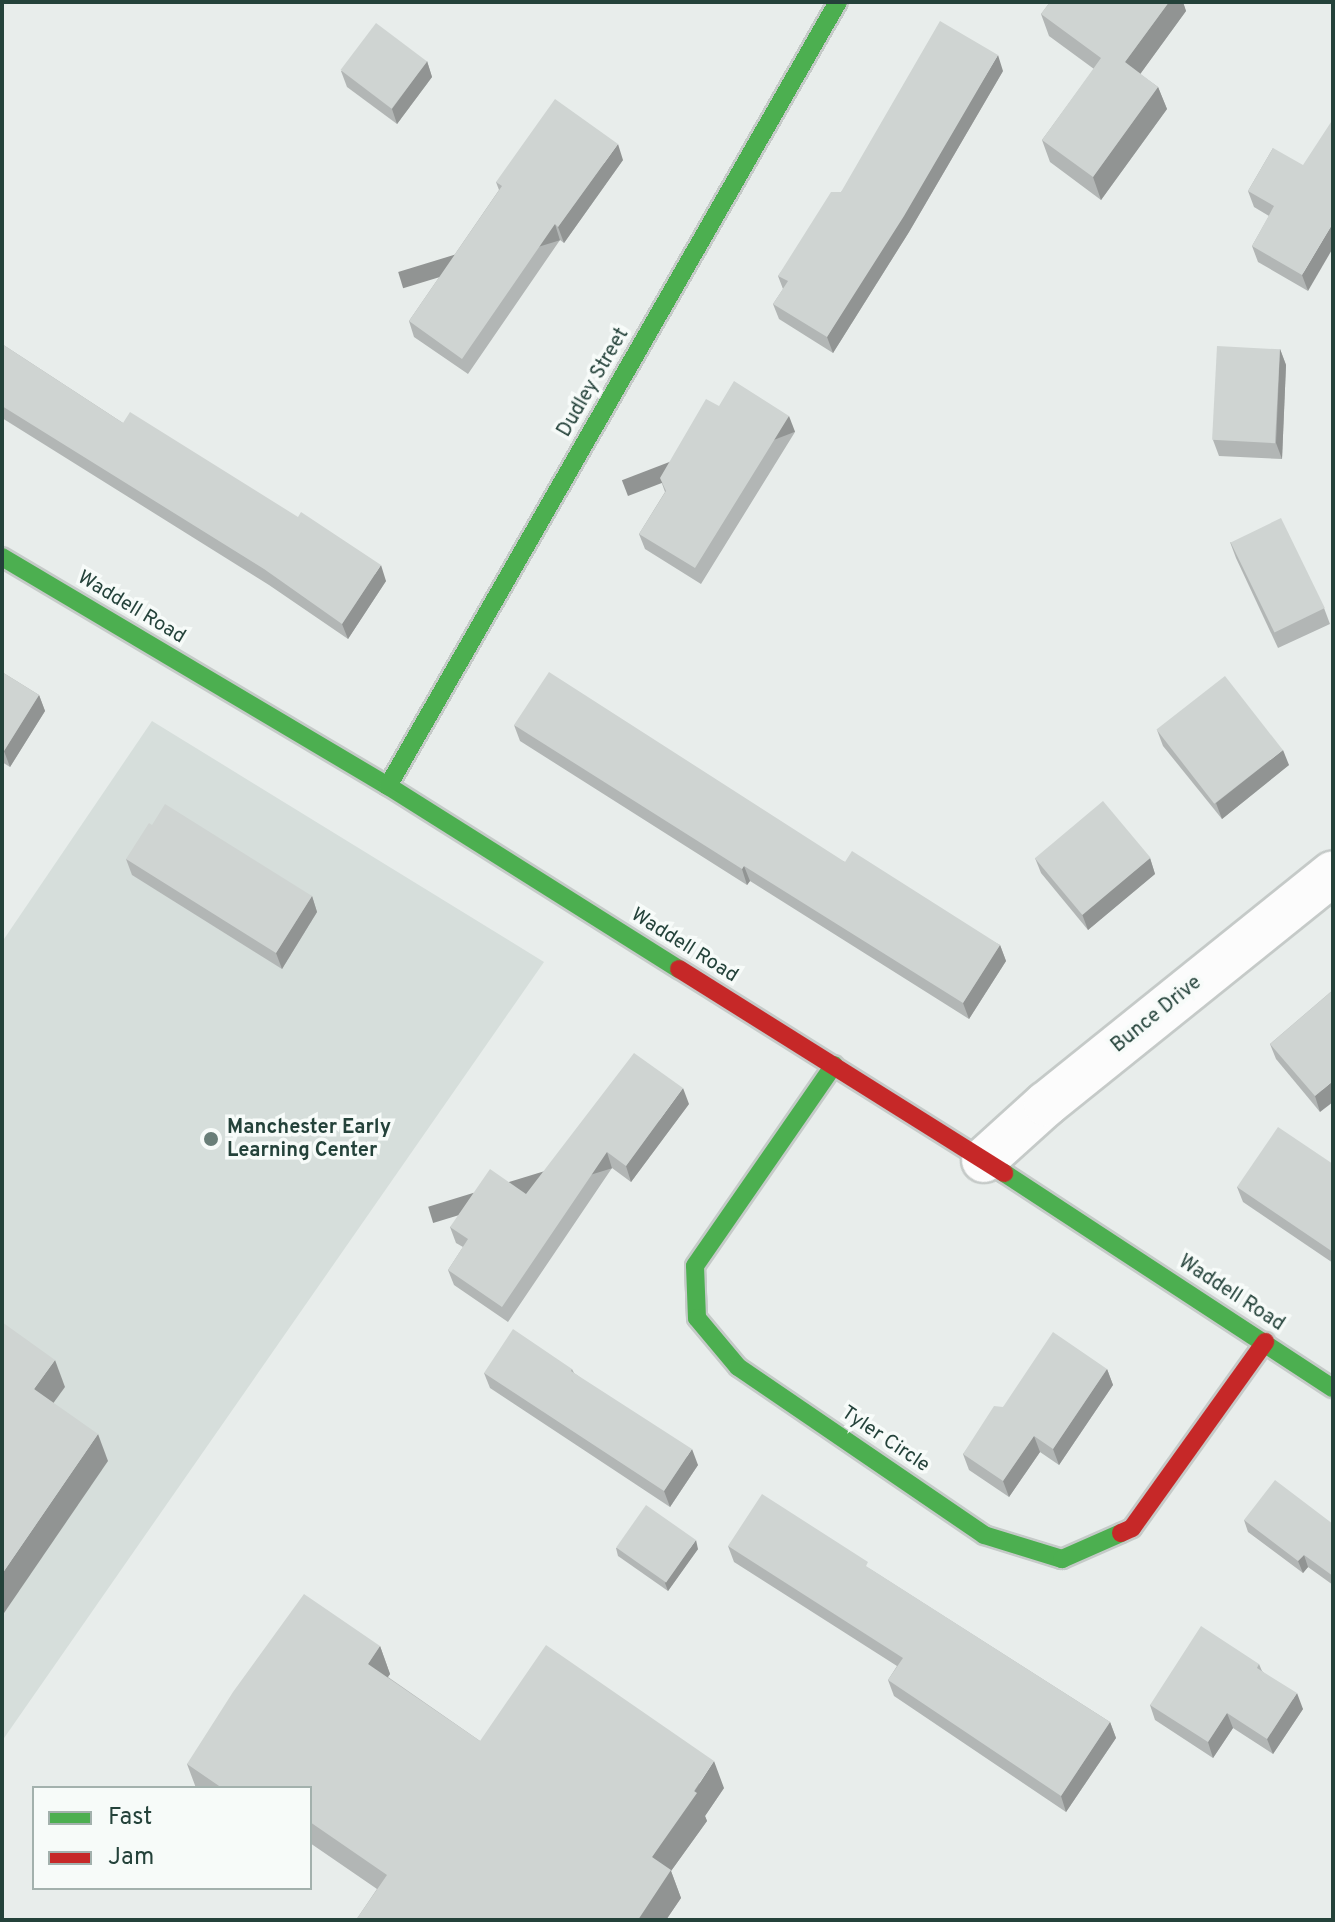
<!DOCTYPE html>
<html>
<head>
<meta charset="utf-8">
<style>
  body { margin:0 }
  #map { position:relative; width:1335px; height:1922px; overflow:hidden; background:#e8edeb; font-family:Overpass,sans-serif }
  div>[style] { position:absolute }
  .built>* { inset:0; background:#d6dedb }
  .roads { filter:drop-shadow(2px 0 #c5cac8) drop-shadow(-2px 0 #c5cac8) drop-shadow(0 2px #c5cac8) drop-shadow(0 -2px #c5cac8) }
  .street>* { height:44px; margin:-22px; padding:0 22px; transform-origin:22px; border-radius:22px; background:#fcfcfc }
  .fast>* { height:18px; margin:-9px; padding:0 9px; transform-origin:9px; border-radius:9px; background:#4caf50 }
  .jam>* { height:18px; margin:-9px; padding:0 9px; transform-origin:9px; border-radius:9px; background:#c62828 }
  .wall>* { inset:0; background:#b2b6b5 }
  .shaded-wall>* { inset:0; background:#919493; transform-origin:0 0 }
  .building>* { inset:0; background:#cfd4d2; transform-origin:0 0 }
  .dots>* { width:22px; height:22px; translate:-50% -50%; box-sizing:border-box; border:4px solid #f7fbf9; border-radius:50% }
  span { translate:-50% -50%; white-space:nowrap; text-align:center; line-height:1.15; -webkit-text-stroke:7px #f7fbf9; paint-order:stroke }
  .street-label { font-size:20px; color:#24423a }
  .poi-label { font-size:20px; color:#24423a; font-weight:700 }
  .left { translate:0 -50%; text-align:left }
  .frame { position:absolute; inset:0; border:4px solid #24423a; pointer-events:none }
  .legend { position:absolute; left:32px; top:1786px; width:280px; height:104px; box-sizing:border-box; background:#f7fbf9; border:2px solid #a3b1ad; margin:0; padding:10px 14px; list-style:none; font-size:24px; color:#24423a }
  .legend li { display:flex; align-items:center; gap:16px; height:40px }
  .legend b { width:40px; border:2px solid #a3b1ad }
</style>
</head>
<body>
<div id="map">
  <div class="built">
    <i style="clip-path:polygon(152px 721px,544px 962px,2px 1741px,2px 942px)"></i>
  </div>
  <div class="roads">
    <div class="street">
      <i style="left:984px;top:1160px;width:84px;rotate:-42.1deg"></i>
      <i style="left:1046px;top:1104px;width:368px;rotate:-38.8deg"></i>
    </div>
    <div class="fast">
      <i style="left:2px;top:557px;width:449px;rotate:30.7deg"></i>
      <i style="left:388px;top:786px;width:344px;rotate:32.2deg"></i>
      <i style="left:388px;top:786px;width:904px;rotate:-60.15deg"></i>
      <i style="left:834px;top:1065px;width:244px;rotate:124.7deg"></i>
      <i style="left:695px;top:1266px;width:52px;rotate:87.8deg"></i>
      <i style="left:697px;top:1318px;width:64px;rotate:50.1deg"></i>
      <i style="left:738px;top:1367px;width:298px;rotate:34.3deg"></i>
      <i style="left:984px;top:1535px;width:82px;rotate:17.1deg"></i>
      <i style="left:1062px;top:1559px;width:64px;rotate:-23.8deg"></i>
      <i style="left:1004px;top:1173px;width:393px;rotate:33.2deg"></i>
    </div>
    <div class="jam">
      <i style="left:679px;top:969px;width:384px;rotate:32.1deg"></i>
      <i style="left:1121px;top:1533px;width:12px;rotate:-24deg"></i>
      <i style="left:1132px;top:1528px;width:229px;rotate:-54.4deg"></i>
    </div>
  </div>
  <div class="wall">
    <i style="clip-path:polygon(1050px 2px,1183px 2px,1186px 11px,1140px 74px,1158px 87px,1167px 109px,1101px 200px,1050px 162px,1042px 140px,1094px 69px,1049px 36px,1041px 14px)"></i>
    <i style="clip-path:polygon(427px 61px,432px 77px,397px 124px,347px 87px,341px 71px)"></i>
    <i style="clip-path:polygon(1003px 71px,909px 232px,833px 353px,779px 319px,773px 304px,783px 289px,778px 276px,841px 192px)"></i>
    <i style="clip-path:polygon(1273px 148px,1308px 291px,1258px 262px,1252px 246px,1269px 216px,1254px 207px,1248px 191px)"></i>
    <i style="clip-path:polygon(623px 160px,564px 243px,560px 240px,468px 374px,414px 337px,409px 321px,499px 190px,496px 182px)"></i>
    <i style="clip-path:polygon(2px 344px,123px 423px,386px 581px,348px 639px,269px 585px,2px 418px)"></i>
    <i style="clip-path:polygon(1280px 349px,1286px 365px,1282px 459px,1219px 456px,1213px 440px)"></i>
    <i style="clip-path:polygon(719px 406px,795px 432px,701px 584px,645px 549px,639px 534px,665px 492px,660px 478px)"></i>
    <i style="clip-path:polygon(1230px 542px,1324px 608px,1330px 624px,1278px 648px,1236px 558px)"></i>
    <i style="clip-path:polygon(2px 672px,39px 695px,45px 711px,10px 767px,2px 762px)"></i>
    <i style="clip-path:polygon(514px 725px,845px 862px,1000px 945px,1006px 961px,969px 1019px,750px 881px,747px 885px,520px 741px)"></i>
    <i style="clip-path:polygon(1157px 730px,1289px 765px,1222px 819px,1163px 746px)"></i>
    <i style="clip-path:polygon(1035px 858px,1150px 858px,1155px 874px,1088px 930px,1041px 873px)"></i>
    <i style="clip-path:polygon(126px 859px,312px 896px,317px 912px,282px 969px,132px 875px)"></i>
    <i style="clip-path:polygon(1333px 990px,1320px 1112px,1276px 1059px,1270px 1044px)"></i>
    <i style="clip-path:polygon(689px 1104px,631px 1182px,612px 1168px,508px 1322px,454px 1285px,448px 1270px,463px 1247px,456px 1243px,450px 1227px,526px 1194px)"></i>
    <i style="clip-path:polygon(1333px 1164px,1333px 1263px,1243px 1202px,1237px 1187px)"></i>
    <i style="clip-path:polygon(572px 1369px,574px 1373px,698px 1465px,670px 1507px,490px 1388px,484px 1373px)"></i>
    <i style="clip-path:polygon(1107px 1369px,1113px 1385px,1059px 1465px,1040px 1452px,1009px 1497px,969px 1470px,963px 1454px,1003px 1407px)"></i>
    <i style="clip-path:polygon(1244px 1520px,1333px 1524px,1333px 1585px,1308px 1567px,1303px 1573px,1248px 1532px)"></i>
    <i style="clip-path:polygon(728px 1546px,870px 1569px,1110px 1722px,1116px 1738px,1066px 1812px,894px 1696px,888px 1680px,897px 1666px,734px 1562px)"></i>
    <i style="clip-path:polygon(616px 1548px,698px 1549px,668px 1591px,618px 1556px)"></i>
    <i style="clip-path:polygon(380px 1646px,390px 1674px,388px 1677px,480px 1741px,724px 1788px,705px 1816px,707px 1821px,671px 1871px,681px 1898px,666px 1920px,356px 1920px,377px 1889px,310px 1843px,310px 1788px,196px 1788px,187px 1764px)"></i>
    <i style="clip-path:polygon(1259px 1664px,1262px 1671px,1303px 1709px,1273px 1754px,1233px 1728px,1213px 1758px,1155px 1720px,1150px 1705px)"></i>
  </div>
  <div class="shaded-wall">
    <i style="clip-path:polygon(1169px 2px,1183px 2px,1186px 11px,1133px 84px,1125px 62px)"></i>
    <i style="clip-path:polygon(998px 55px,1003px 71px,909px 232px,833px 353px,827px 337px)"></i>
    <i style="clip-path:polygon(427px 61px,432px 77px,397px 124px,392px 109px)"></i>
    <i style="clip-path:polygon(1158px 87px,1167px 109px,1101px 200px,1093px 177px)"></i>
    <i style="clip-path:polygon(618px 144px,623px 160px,564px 243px,558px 227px)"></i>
    <i style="clip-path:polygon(1333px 223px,1333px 248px,1308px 291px,1302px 275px)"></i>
    <i style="left:555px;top:224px;width:17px;height:164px;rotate:73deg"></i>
    <i style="clip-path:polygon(1280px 349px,1286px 365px,1282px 459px,1276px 443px)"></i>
    <i style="left:789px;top:416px;width:17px;height:179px;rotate:69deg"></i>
    <i style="clip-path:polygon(381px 565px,386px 581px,348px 639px,342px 624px)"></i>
    <i style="clip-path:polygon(39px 695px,45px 711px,10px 767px,4px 751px)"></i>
    <i style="clip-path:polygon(1283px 750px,1289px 765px,1222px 819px,1216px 803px)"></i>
    <i style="clip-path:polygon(1150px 858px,1155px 874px,1088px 930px,1082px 914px)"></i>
    <i style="clip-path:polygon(744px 866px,750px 881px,747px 885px,742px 869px)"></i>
    <i style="clip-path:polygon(312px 896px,317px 912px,282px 969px,276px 953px)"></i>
    <i style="clip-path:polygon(1000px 945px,1006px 961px,969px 1019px,963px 1003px)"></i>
    <i style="clip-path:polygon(1333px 1081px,1333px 1102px,1320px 1112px,1315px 1096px)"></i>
    <i style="clip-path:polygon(683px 1088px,689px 1104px,631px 1182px,626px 1166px)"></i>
    <i style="left:607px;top:1152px;width:17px;height:187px;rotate:73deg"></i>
    <i style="clip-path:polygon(55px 1360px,65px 1387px,44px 1416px,34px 1389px)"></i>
    <i style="clip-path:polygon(1107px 1369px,1113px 1385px,1059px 1465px,1053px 1449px)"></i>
    <i style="clip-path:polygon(98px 1434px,108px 1461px,2px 1616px,2px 1574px)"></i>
    <i style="clip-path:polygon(1034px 1436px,1040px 1452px,1009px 1497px,1003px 1481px)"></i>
    <i style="clip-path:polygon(692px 1449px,698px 1465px,670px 1507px,664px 1491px)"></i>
    <i style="clip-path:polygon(696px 1540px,698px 1549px,668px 1591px,665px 1583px)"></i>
    <i style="clip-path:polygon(1304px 1555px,1308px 1567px,1303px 1573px,1298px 1561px)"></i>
    <i style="clip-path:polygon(380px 1646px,390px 1674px,378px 1691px,368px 1664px)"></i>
    <i style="clip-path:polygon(1297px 1693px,1303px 1709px,1273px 1754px,1267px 1739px)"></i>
    <i style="clip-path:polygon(1227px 1713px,1233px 1728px,1213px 1758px,1208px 1742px)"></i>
    <i style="clip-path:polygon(1110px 1722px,1116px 1738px,1066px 1812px,1061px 1796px)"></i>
    <i style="clip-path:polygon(714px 1761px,724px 1788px,705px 1816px,707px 1821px,671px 1871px,681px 1898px,666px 1920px,638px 1920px,652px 1857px)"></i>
  </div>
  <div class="building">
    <i style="clip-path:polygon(1050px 2px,1169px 2px,1125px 62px,1158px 87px,1093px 177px,1042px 140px,1101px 58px,1041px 14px)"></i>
    <i style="clip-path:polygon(940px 21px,998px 55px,904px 216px,827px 337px,773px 304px,788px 281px,778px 276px,831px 192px,841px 192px)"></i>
    <i style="left:376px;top:23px;width:64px;height:59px;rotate:37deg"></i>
    <i style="clip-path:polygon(555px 99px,618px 144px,558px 227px,555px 224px,462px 359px,409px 321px,502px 186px,496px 182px)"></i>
    <i style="clip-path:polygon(1333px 119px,1333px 223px,1302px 275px,1252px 246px,1274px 206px,1248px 191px,1273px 148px,1303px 165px)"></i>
    <i style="clip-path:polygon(2px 344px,123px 423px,130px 412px,298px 517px,301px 512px,381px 565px,342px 624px,264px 569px,2px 406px)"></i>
    <i style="left:1217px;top:346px;width:63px;height:94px;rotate:3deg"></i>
    <i style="clip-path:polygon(734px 381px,789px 416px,695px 568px,639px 534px,666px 491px,660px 478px,706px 399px,719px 406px)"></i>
    <i style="left:1281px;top:518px;width:100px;height:56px;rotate:64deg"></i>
    <i style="clip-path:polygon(2px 672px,39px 695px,4px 751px,2px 750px)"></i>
    <i style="clip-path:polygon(549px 672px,845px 862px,852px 851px,1000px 945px,963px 1003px,744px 866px,742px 869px,514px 725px)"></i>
    <i style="left:1225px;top:676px;width:94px;height:87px;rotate:52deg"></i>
    <i style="left:1103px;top:801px;width:74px;height:89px;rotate:50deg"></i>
    <i style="clip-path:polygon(165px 804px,312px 896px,276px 953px,126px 859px,149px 823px,152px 825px)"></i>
    <i style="clip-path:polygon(1333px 990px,1333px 1081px,1315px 1096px,1270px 1044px)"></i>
    <i style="clip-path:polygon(634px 1053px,683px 1088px,626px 1166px,607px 1152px,502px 1307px,448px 1270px,468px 1239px,450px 1227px,490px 1169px,526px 1194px)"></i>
    <i style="clip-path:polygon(1278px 1127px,1333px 1164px,1333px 1252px,1237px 1187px)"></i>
    <i style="clip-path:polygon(2px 1322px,55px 1360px,34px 1389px,98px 1434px,2px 1574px)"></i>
    <i style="clip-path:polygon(513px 1329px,572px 1369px,571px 1371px,692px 1449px,664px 1491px,484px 1373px)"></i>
    <i style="clip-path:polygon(1053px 1332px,1107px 1369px,1053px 1449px,1034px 1436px,1003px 1481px,963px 1454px,994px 1406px,1003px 1407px)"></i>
    <i style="clip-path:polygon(1275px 1480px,1333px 1524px,1333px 1576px,1304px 1555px,1298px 1561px,1244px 1520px)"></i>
    <i style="clip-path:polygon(762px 1494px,868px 1562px,866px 1566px,1110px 1722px,1061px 1796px,888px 1680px,903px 1658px,728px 1546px)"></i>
    <i style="left:646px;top:1505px;width:61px;height:52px;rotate:35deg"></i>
    <i style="clip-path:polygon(304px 1594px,380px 1646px,368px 1664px,480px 1741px,546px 1645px,714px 1761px,694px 1791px,697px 1793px,652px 1857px,671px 1870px,638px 1920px,356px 1920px,387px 1875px,310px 1822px,310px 1788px,222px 1788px,187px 1764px,233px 1692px)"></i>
    <i style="clip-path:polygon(1201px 1626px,1259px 1664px,1257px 1668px,1297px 1693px,1267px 1739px,1227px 1713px,1208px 1742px,1150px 1705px)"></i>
  </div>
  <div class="dots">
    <i style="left:211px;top:1139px;background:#697e78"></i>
  </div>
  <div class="street-label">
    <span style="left:594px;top:383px;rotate:-60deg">Dudley Street</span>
    <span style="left:131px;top:608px;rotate:31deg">Waddell Road</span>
    <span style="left:684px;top:946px;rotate:32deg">Waddell Road</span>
    <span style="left:1157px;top:1015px;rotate:-39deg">Bunce Drive</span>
    <span style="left:1231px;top:1294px;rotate:33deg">Waddell Road</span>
    <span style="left:885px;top:1440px;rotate:34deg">Tyler Circle</span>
  </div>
  <div class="poi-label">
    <span class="left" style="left:227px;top:1140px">Manchester Early<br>Learning Center</span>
  </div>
  <div class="frame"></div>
  <ul class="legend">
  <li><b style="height:10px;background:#4caf50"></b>Fast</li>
  <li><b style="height:10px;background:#c62828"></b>Jam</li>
  </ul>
</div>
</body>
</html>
